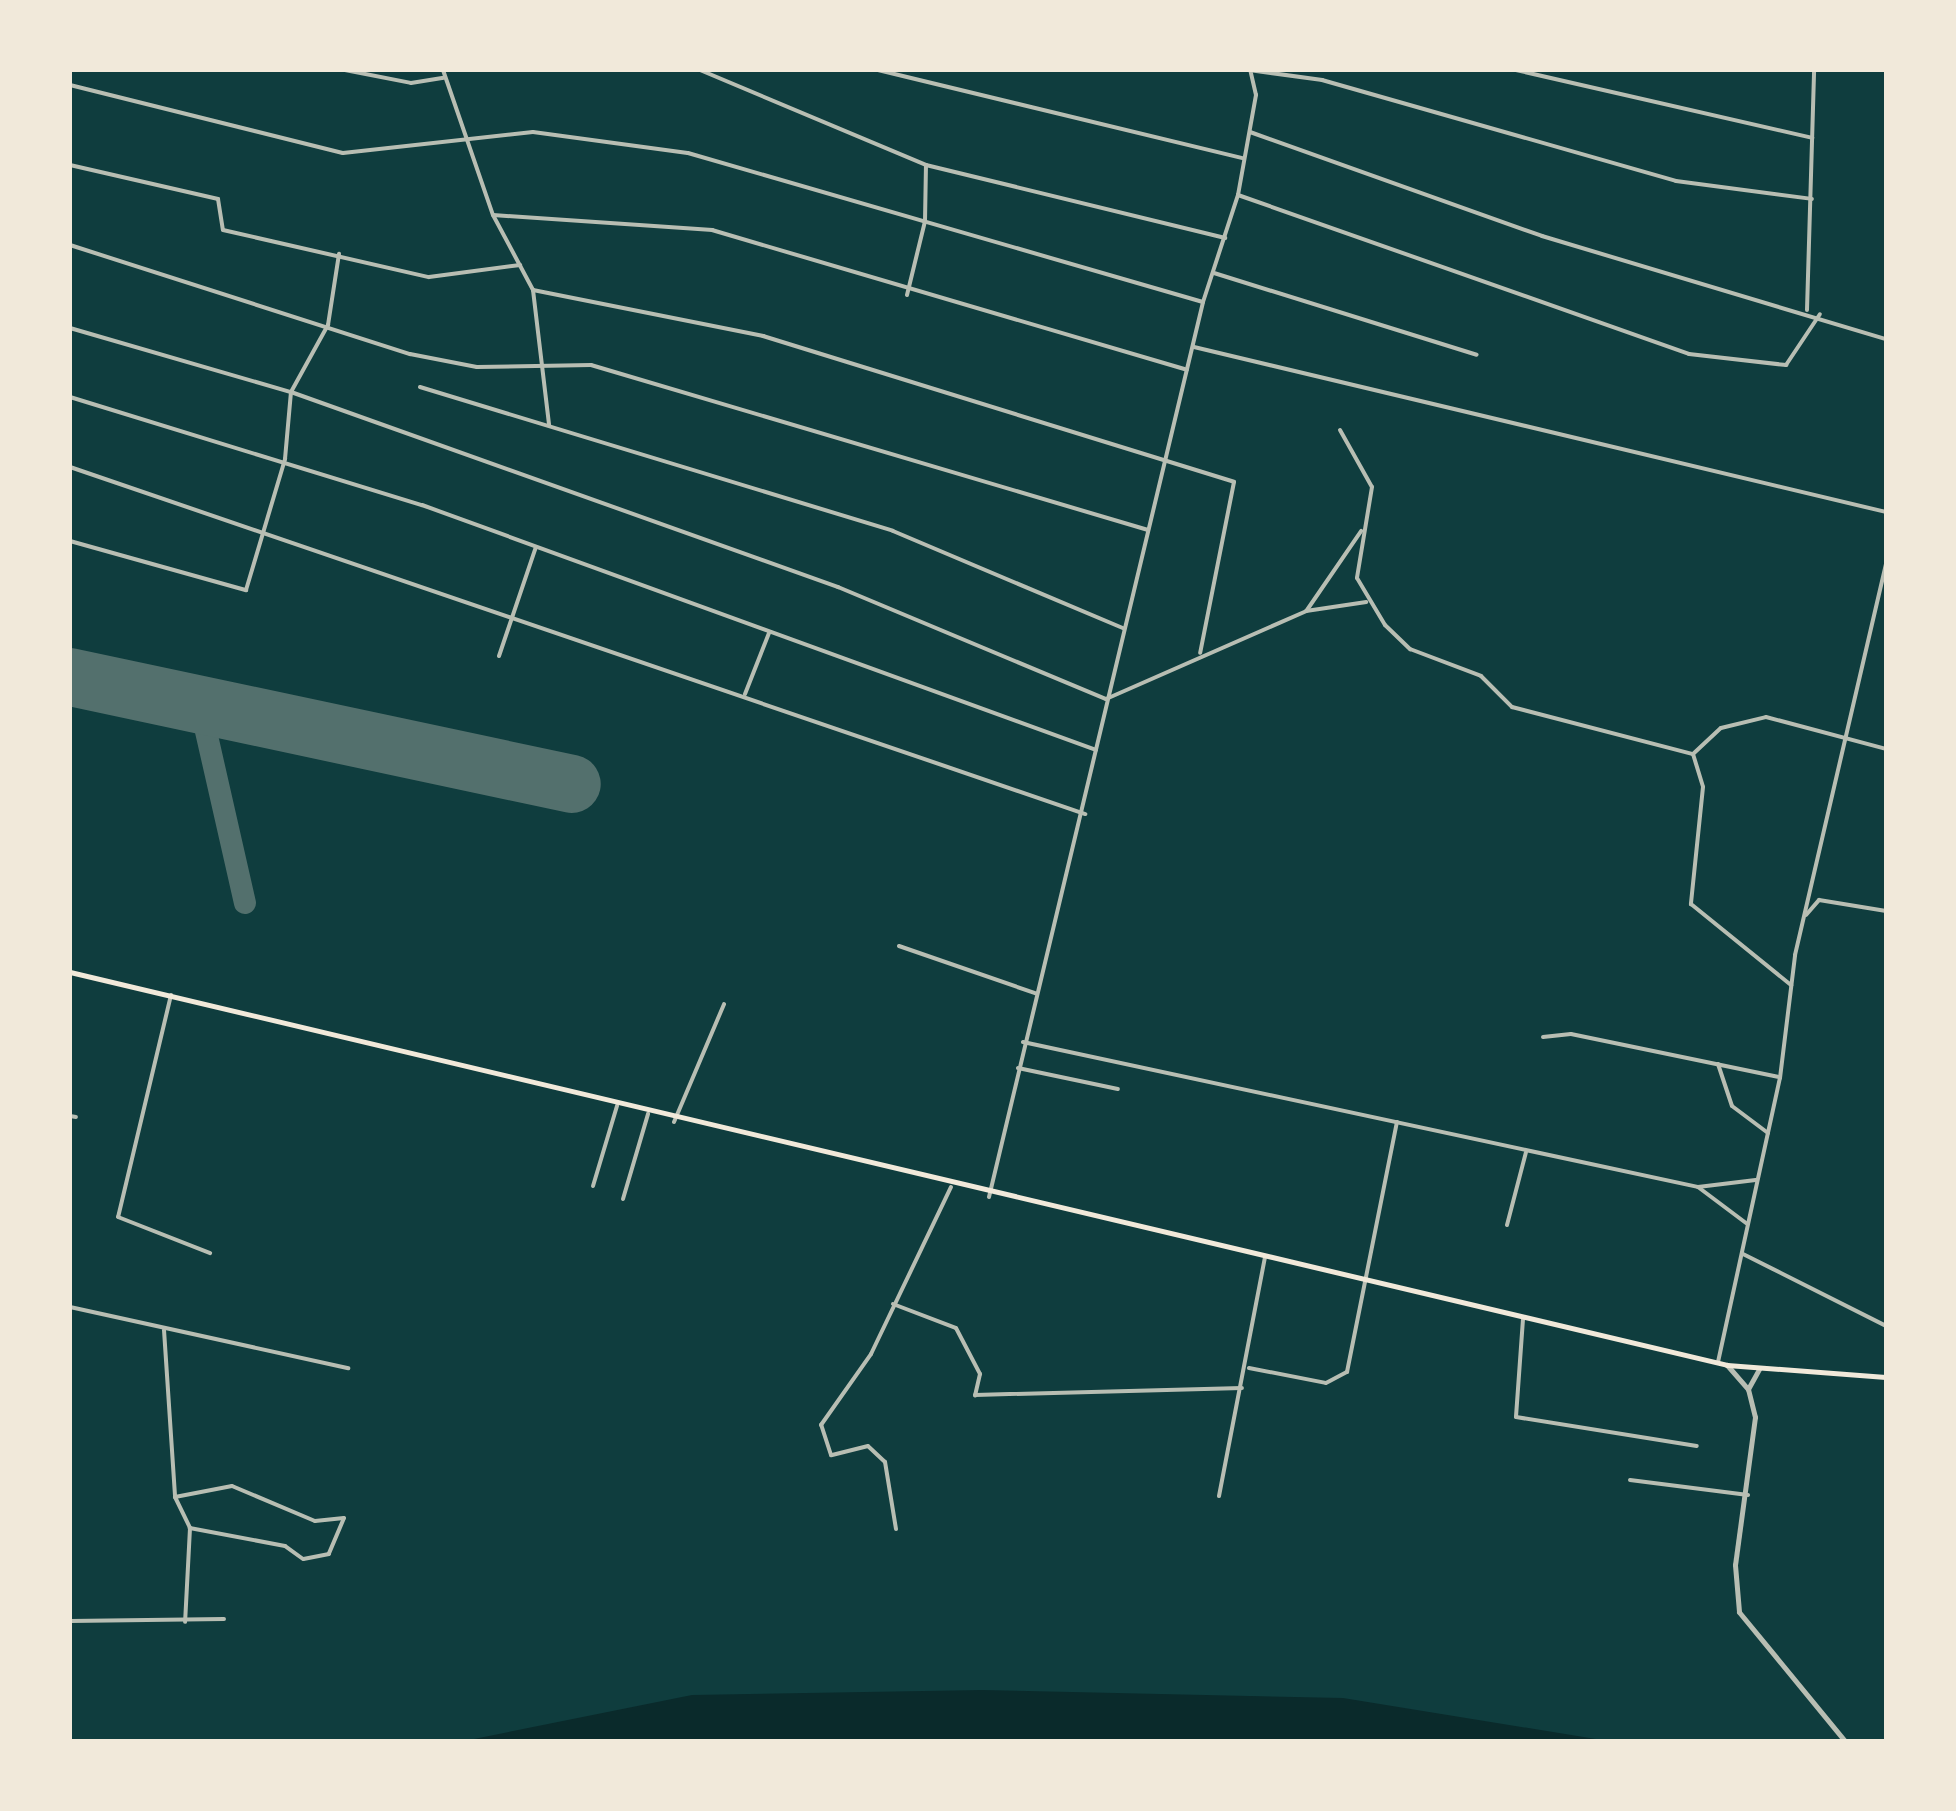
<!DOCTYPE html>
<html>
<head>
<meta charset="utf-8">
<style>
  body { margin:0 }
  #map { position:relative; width:1956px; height:1811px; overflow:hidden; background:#0f3d3e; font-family:Poppins,sans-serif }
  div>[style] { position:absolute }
  .water>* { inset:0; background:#0a2a2b }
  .taxiway>* { height:22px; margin:-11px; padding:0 11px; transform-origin:11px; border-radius:11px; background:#53706d }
  .runway>* { height:58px; margin:-29px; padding:0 29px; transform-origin:29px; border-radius:29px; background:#53706d }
  .minor>* { height:4px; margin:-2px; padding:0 2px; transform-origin:2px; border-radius:2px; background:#b8beb3 }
  .tertiary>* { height:5px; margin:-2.5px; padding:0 2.5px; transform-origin:2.5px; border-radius:2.5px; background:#b8beb3 }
  .secondary>* { height:5px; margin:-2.5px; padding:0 2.5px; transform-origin:2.5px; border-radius:2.5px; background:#f1e9da }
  span { translate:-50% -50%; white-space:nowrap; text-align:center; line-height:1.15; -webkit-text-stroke:8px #f1e9da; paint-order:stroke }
  .frame { position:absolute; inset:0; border:72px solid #f1e9da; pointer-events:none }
</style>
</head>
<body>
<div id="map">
  <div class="water">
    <i style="clip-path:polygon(982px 1690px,1343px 1698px,1608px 1741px,464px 1741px,692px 1695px)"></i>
  </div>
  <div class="taxiway">
    <i style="left:200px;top:705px;width:203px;rotate:77.2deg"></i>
  </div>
  <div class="runway">
    <i style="left:70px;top:677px;width:513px;rotate:12.03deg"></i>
  </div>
  <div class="minor">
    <i style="left:345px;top:70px;width:67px;rotate:11.1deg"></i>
    <i style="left:411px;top:83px;width:33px;rotate:-9deg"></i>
    <i style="left:443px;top:70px;width:153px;rotate:71deg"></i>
    <i style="left:493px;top:215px;width:85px;rotate:61.9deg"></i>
    <i style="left:533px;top:290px;width:136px;rotate:83.2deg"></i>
    <i style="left:700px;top:70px;width:245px;rotate:22.8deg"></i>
    <i style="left:926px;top:165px;width:308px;rotate:13.7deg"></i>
    <i style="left:878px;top:70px;width:375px;rotate:13.6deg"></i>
    <i style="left:1249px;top:70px;width:74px;rotate:7.8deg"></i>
    <i style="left:1322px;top:80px;width:368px;rotate:15.9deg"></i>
    <i style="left:1676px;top:181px;width:137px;rotate:7.5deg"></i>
    <i style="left:1516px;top:70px;width:304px;rotate:12.9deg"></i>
    <i style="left:70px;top:85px;width:281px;rotate:14deg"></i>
    <i style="left:343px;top:153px;width:191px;rotate:-6.3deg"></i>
    <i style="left:533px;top:132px;width:156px;rotate:7.7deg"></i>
    <i style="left:688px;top:153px;width:536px;rotate:16.14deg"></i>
    <i style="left:1250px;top:132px;width:310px;rotate:19.6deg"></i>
    <i style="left:1542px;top:236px;width:359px;rotate:16.7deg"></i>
    <i style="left:70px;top:165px;width:152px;rotate:12.9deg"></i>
    <i style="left:218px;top:199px;width:31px;rotate:81deg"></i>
    <i style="left:223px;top:230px;width:211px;rotate:12.9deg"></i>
    <i style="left:429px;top:277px;width:92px;rotate:-7.5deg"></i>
    <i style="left:1238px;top:195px;width:478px;rotate:19.4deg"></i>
    <i style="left:1689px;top:354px;width:98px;rotate:6.5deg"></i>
    <i style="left:1786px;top:365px;width:61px;rotate:-56.3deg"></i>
    <i style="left:493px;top:215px;width:220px;rotate:3.9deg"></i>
    <i style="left:712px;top:230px;width:495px;rotate:16.4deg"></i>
    <i style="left:70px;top:245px;width:357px;rotate:17.8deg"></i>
    <i style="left:410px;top:354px;width:68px;rotate:11deg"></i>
    <i style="left:477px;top:367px;width:114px;rotate:-1deg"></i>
    <i style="left:591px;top:365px;width:581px;rotate:16.5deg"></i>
    <i style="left:1214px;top:273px;width:275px;rotate:17.3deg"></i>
    <i style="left:533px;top:290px;width:235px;rotate:11.3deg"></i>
    <i style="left:763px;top:336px;width:493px;rotate:17.2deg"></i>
    <i style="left:1234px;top:482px;width:174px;rotate:101.2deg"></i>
    <i style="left:907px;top:295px;width:76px;rotate:-76.3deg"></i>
    <i style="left:925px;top:221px;width:56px;rotate:-89deg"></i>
    <i style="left:1807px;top:310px;width:240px;rotate:-88.3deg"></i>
    <i style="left:70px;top:328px;width:230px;rotate:16.2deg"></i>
    <i style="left:291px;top:392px;width:581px;rotate:19.62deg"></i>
    <i style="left:838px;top:587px;width:290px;rotate:22.7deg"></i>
    <i style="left:1106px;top:699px;width:219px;rotate:-23.7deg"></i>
    <i style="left:1306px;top:611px;width:61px;rotate:-8.5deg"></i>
    <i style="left:1194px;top:347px;width:711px;rotate:13.41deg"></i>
    <i style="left:420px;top:387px;width:494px;rotate:16.9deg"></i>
    <i style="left:893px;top:531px;width:250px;rotate:22.9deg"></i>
    <i style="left:70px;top:397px;width:368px;rotate:17.1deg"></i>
    <i style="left:422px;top:505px;width:717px;rotate:19.98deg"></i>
    <i style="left:1340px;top:430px;width:65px;rotate:60.7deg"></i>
    <i style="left:1372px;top:487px;width:92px;rotate:99.4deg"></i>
    <i style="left:1357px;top:578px;width:55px;rotate:59.2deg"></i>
    <i style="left:1385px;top:625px;width:35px;rotate:44deg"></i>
    <i style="left:1410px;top:649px;width:76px;rotate:20.8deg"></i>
    <i style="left:1481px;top:676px;width:44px;rotate:45deg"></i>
    <i style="left:1512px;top:707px;width:187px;rotate:14.6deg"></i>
    <i style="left:1693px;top:754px;width:34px;rotate:73deg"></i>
    <i style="left:1703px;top:787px;width:118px;rotate:95.9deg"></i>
    <i style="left:1691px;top:904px;width:129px;rotate:39deg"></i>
    <i style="left:70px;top:467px;width:1073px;rotate:18.87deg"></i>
    <i style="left:70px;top:541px;width:183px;rotate:15.6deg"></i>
    <i style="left:246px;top:590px;width:137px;rotate:-73.4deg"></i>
    <i style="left:285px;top:459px;width:67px;rotate:-84.9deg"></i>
    <i style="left:291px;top:392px;width:77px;rotate:-61.1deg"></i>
    <i style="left:328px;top:325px;width:72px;rotate:-81.2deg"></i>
    <i style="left:1307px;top:610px;width:96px;rotate:-55.6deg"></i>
    <i style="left:499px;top:656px;width:115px;rotate:-71.3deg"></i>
    <i style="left:745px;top:694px;width:66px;rotate:-68.5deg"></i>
    <i style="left:1693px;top:754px;width:38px;rotate:-43deg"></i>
    <i style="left:1721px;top:728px;width:46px;rotate:-13.7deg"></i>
    <i style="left:1766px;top:717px;width:124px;rotate:14.9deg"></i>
    <i style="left:1819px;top:900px;width:68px;rotate:9.3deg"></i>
    <i style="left:1806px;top:915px;width:20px;rotate:-49deg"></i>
    <i style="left:899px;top:946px;width:144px;rotate:19.1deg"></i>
    <i style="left:171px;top:995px;width:228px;rotate:103.4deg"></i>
    <i style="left:118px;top:1217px;width:99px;rotate:21.4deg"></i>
    <i style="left:1543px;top:1037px;width:28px;rotate:-6deg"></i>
    <i style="left:1571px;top:1034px;width:211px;rotate:11.7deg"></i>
    <i style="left:1023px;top:1042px;width:690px;rotate:12.12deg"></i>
    <i style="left:1698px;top:1187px;width:58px;rotate:-6.9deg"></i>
    <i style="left:1718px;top:1064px;width:44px;rotate:71.6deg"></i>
    <i style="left:1732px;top:1106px;width:45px;rotate:36.9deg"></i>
    <i style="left:1018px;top:1068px;width:102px;rotate:11.9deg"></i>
    <i style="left:70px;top:1116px;width:6px;rotate:9deg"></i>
    <i style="left:674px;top:1122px;width:128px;rotate:-67deg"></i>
    <i style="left:593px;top:1186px;width:84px;rotate:-73.3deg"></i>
    <i style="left:1698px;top:1187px;width:60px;rotate:36.9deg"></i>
    <i style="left:989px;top:1197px;width:920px;rotate:-76.55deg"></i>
    <i style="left:1203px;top:302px;width:113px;rotate:-71.9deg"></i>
    <i style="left:1238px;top:195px;width:102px;rotate:-79.8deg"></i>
    <i style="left:1256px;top:95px;width:26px;rotate:-103deg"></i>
    <i style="left:623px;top:1199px;width:89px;rotate:-73.6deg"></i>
    <i style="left:1507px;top:1225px;width:75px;rotate:-75.4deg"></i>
    <i style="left:1743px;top:1254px;width:160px;rotate:26.7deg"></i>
    <i style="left:893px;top:1304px;width:67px;rotate:20.9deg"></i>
    <i style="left:956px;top:1328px;width:52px;rotate:62.4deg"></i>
    <i style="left:980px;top:1374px;width:22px;rotate:103deg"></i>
    <i style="left:975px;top:1395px;width:267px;rotate:-1.5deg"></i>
    <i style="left:70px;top:1307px;width:285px;rotate:12.4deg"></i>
    <i style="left:1523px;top:1319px;width:98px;rotate:94.1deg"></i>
    <i style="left:1516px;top:1417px;width:183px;rotate:9.1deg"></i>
    <i style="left:164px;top:1330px;width:167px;rotate:86.2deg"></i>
    <i style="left:175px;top:1497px;width:34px;rotate:64deg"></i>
    <i style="left:190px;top:1528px;width:94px;rotate:93deg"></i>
    <i style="left:1718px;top:1362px;width:291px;rotate:-77.7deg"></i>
    <i style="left:1780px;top:1078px;width:124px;rotate:-83deg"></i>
    <i style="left:1795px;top:955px;width:402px;rotate:-76.9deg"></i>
    <i style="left:1249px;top:1368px;width:78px;rotate:11deg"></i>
    <i style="left:1326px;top:1383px;width:24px;rotate:-28deg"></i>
    <i style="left:1347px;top:1372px;width:255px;rotate:-78.7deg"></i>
    <i style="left:1630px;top:1480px;width:119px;rotate:7.2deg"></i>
    <i style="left:1219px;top:1496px;width:243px;rotate:-79.1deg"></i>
    <i style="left:175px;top:1497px;width:58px;rotate:-10.9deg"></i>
    <i style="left:232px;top:1486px;width:90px;rotate:22.9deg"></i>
    <i style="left:315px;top:1521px;width:29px;rotate:-6deg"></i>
    <i style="left:344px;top:1518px;width:39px;rotate:113deg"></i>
    <i style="left:329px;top:1554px;width:26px;rotate:169deg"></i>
    <i style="left:303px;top:1559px;width:22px;rotate:-144deg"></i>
    <i style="left:285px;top:1546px;width:97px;rotate:-169.3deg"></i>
    <i style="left:896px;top:1529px;width:68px;rotate:-99.3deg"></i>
    <i style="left:885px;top:1462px;width:23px;rotate:-137deg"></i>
    <i style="left:868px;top:1446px;width:38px;rotate:166deg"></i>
    <i style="left:831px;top:1455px;width:32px;rotate:-108deg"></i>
    <i style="left:821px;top:1425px;width:87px;rotate:-54.8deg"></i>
    <i style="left:871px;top:1354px;width:185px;rotate:-64.4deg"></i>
    <i style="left:70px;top:1621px;width:154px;rotate:-0.7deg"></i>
  </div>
  <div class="tertiary">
    <i style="left:1727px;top:1365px;width:32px;rotate:49deg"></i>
    <i style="left:1748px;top:1389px;width:29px;rotate:76deg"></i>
    <i style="left:1755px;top:1417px;width:149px;rotate:97.7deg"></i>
    <i style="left:1735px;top:1565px;width:47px;rotate:85.1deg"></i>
    <i style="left:1739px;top:1612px;width:167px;rotate:50.6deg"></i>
    <i style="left:1748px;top:1389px;width:23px;rotate:-61deg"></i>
  </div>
  <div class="secondary">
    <i style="left:70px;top:972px;width:1703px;rotate:13.34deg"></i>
    <i style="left:1727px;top:1365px;width:159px;rotate:4.3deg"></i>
  </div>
  <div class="frame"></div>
</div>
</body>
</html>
